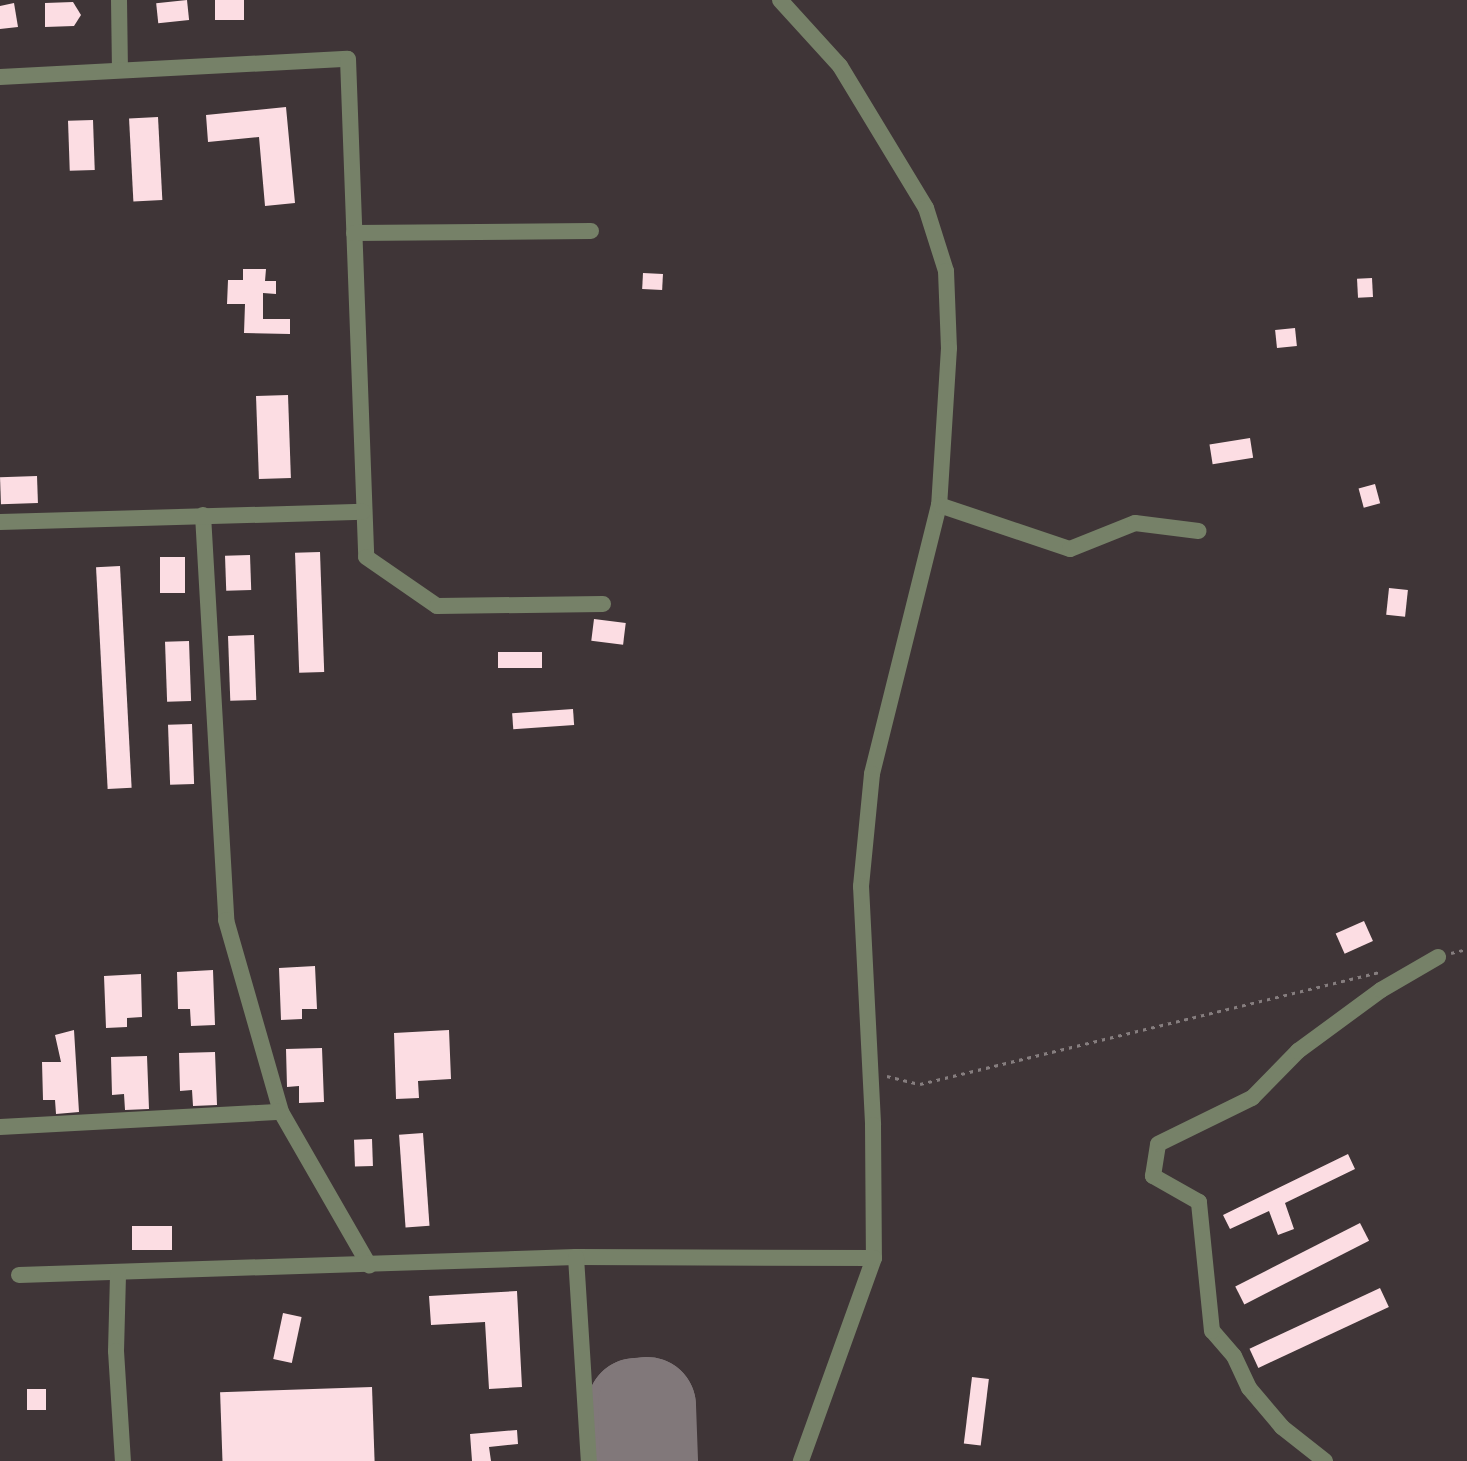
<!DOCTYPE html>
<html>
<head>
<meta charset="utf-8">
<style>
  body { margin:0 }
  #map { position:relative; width:1467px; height:1461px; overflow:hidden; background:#3f3537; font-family:Lato,sans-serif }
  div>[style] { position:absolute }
  .runway>* { height:98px; margin:-49px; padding:0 49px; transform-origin:49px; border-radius:49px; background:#81787a }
  .building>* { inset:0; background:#fcdde3; transform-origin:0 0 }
  .path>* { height:2.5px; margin-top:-1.25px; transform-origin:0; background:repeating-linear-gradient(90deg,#867e7f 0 3.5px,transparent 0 8.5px) }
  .minor>* { height:16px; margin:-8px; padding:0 8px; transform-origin:8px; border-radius:8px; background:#768168 }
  span { translate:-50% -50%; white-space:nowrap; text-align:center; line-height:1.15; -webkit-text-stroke:7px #342b2d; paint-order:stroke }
</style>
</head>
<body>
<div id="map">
  <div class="runway">
    <i style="left:638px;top:1461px;width:54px;rotate:-92.1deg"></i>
    <i style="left:636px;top:1407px;width:11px;rotate:-5deg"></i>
    <i style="left:647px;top:1406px;width:55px;rotate:87.9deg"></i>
  </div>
  <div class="building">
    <i style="left:187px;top:0;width:20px;height:31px;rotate:84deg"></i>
    <i style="left:215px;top:0;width:29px;height:20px"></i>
    <i style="clip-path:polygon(73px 2px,81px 15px,74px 26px,45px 27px,45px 3px)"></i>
    <i style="clip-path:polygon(14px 3px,18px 27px,0 29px,0 6px)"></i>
    <i style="clip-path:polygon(286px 107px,295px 203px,265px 206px,259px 137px,208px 142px,206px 115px)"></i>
    <i style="left:158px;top:117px;width:83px;height:29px;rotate:87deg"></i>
    <i style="left:93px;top:120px;width:50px;height:25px;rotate:88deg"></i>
    <i style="clip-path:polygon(243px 269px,266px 269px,265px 281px,276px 281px,276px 294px,263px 293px,263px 319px,290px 319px,290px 334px,244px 333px,245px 304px,227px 304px,228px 280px,243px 280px)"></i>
    <i style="left:643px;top:273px;width:20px;height:16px;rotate:3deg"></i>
    <i style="left:1372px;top:278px;width:19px;height:15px;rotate:87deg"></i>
    <i style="left:1295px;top:328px;width:18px;height:20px;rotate:84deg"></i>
    <i style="left:288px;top:395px;width:83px;height:32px;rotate:88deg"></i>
    <i style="left:1250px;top:438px;width:20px;height:41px;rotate:81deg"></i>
    <i style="left:37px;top:476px;width:27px;height:37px;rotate:88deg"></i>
    <i style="left:1375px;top:484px;width:20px;height:17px;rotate:75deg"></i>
    <i style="left:320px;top:552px;width:120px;height:25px;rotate:88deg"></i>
    <i style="left:250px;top:555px;width:35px;height:25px;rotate:88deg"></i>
    <i style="left:160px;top:557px;width:25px;height:36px"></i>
    <i style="left:120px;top:566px;width:222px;height:24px;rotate:87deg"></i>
    <i style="left:1389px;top:588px;width:19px;height:27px;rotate:6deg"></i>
    <i style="left:594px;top:619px;width:32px;height:22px;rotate:7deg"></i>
    <i style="left:254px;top:635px;width:65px;height:26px;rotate:88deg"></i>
    <i style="left:189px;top:641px;width:60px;height:24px;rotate:88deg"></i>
    <i style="left:498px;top:652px;width:44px;height:16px"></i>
    <i style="left:573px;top:709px;width:16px;height:61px;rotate:86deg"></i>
    <i style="left:192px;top:724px;width:60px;height:24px;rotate:88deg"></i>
    <i style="left:1364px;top:921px;width:22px;height:31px;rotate:66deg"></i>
    <i style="clip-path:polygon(315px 966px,317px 1009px,302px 1009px,302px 1019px,281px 1020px,279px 968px)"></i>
    <i style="clip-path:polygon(213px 970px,215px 1025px,191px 1026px,190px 1009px,178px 1009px,177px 972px)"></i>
    <i style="clip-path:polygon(141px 974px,142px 1017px,127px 1018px,127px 1027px,106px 1028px,104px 976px)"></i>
    <i style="clip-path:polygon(74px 1030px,79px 1112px,56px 1114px,55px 1100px,43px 1100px,42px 1062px,61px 1062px,55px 1035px)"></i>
    <i style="clip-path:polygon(449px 1030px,451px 1079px,418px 1081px,419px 1098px,396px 1099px,394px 1033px)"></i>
    <i style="clip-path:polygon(322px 1048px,324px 1102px,299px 1103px,299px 1086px,287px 1087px,286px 1049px)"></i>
    <i style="clip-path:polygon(215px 1052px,217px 1105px,193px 1106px,192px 1090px,180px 1091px,179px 1053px)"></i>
    <i style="clip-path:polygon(147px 1056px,149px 1109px,125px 1110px,124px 1094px,112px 1095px,111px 1057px)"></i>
    <i style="left:423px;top:1133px;width:93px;height:24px;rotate:86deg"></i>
    <i style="left:372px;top:1139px;width:27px;height:18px;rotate:88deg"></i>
    <i style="clip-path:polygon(1348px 1154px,1355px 1169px,1285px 1203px,1294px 1229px,1278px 1235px,1269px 1211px,1230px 1229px,1223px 1215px)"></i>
    <i style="left:1360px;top:1223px;width:20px;height:140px;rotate:63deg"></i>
    <i style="left:132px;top:1226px;width:40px;height:24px"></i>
    <i style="left:1380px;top:1288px;width:21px;height:144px;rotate:65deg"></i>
    <i style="clip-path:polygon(517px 1291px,522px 1387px,489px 1389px,485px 1322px,431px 1325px,429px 1296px)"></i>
    <i style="left:283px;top:1313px;width:19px;height:47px;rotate:12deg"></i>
    <i style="left:972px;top:1377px;width:17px;height:67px;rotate:7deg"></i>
    <i style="left:372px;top:1387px;width:74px;height:152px;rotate:88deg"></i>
    <i style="left:27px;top:1389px;width:19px;height:21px"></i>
    <i style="clip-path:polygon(517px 1430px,518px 1444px,489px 1447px,491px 1461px,472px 1461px,470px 1434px)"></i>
  </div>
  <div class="path">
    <i style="left:1451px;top:953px;width:16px;rotate:-14deg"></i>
    <i style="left:887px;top:1076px;width:34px;rotate:14deg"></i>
    <i style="left:920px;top:1084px;width:473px;rotate:-13.7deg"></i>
  </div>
  <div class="minor">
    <i style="left:119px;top:0;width:70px;rotate:89.2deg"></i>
    <i style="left:780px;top:0;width:89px;rotate:47.7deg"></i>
    <i style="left:840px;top:66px;width:166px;rotate:58.8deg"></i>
    <i style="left:926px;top:208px;width:66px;rotate:72.4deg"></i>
    <i style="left:946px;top:271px;width:77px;rotate:87.8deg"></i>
    <i style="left:949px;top:348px;width:157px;rotate:93.6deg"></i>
    <i style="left:939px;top:505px;width:277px;rotate:104deg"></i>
    <i style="left:872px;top:774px;width:113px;rotate:95.6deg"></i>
    <i style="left:861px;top:886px;width:239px;rotate:87.1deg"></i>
    <i style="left:873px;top:1125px;width:133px;rotate:89.6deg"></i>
    <i style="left:874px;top:1258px;width:216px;rotate:109.8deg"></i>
    <i style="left:0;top:77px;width:348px;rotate:-3deg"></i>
    <i style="left:348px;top:59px;width:498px;rotate:87.9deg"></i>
    <i style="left:366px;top:557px;width:86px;rotate:34.6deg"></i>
    <i style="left:437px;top:606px;width:166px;rotate:-0.7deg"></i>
    <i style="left:354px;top:233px;width:237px;rotate:-0.5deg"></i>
    <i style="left:939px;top:505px;width:138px;rotate:18.6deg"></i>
    <i style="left:1070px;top:549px;width:70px;rotate:-21.8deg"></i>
    <i style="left:1135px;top:523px;width:64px;rotate:7.2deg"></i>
    <i style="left:203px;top:515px;width:406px;rotate:86.7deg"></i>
    <i style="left:226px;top:920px;width:200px;rotate:74deg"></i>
    <i style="left:281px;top:1112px;width:177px;rotate:60.1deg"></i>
    <i style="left:0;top:522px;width:363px;rotate:-1.6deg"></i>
    <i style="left:0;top:1127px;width:281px;rotate:-3.1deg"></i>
    <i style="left:576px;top:1257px;width:298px;rotate:0.2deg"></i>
    <i style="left:19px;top:1275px;width:557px;rotate:-1.85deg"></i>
    <i style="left:576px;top:1257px;width:204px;rotate:86.4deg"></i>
    <i style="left:118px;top:1275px;width:76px;rotate:91.5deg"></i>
    <i style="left:116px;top:1351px;width:110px;rotate:86.4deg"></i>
    <i style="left:1325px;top:1461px;width:55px;rotate:-141.7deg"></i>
    <i style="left:1282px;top:1427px;width:51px;rotate:-130.2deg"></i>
    <i style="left:1249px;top:1388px;width:35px;rotate:-115deg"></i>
    <i style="left:1234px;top:1356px;width:33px;rotate:-131deg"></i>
    <i style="left:1212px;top:1331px;width:130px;rotate:-95.8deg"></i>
    <i style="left:1199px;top:1202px;width:53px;rotate:-150.5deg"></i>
    <i style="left:1153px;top:1176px;width:32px;rotate:-81deg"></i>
    <i style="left:1158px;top:1144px;width:105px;rotate:-26.1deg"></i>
    <i style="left:1252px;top:1098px;width:66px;rotate:-45.6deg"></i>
    <i style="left:1298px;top:1051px;width:103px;rotate:-36.3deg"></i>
    <i style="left:1381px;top:990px;width:66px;rotate:-30.1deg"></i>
  </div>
</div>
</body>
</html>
